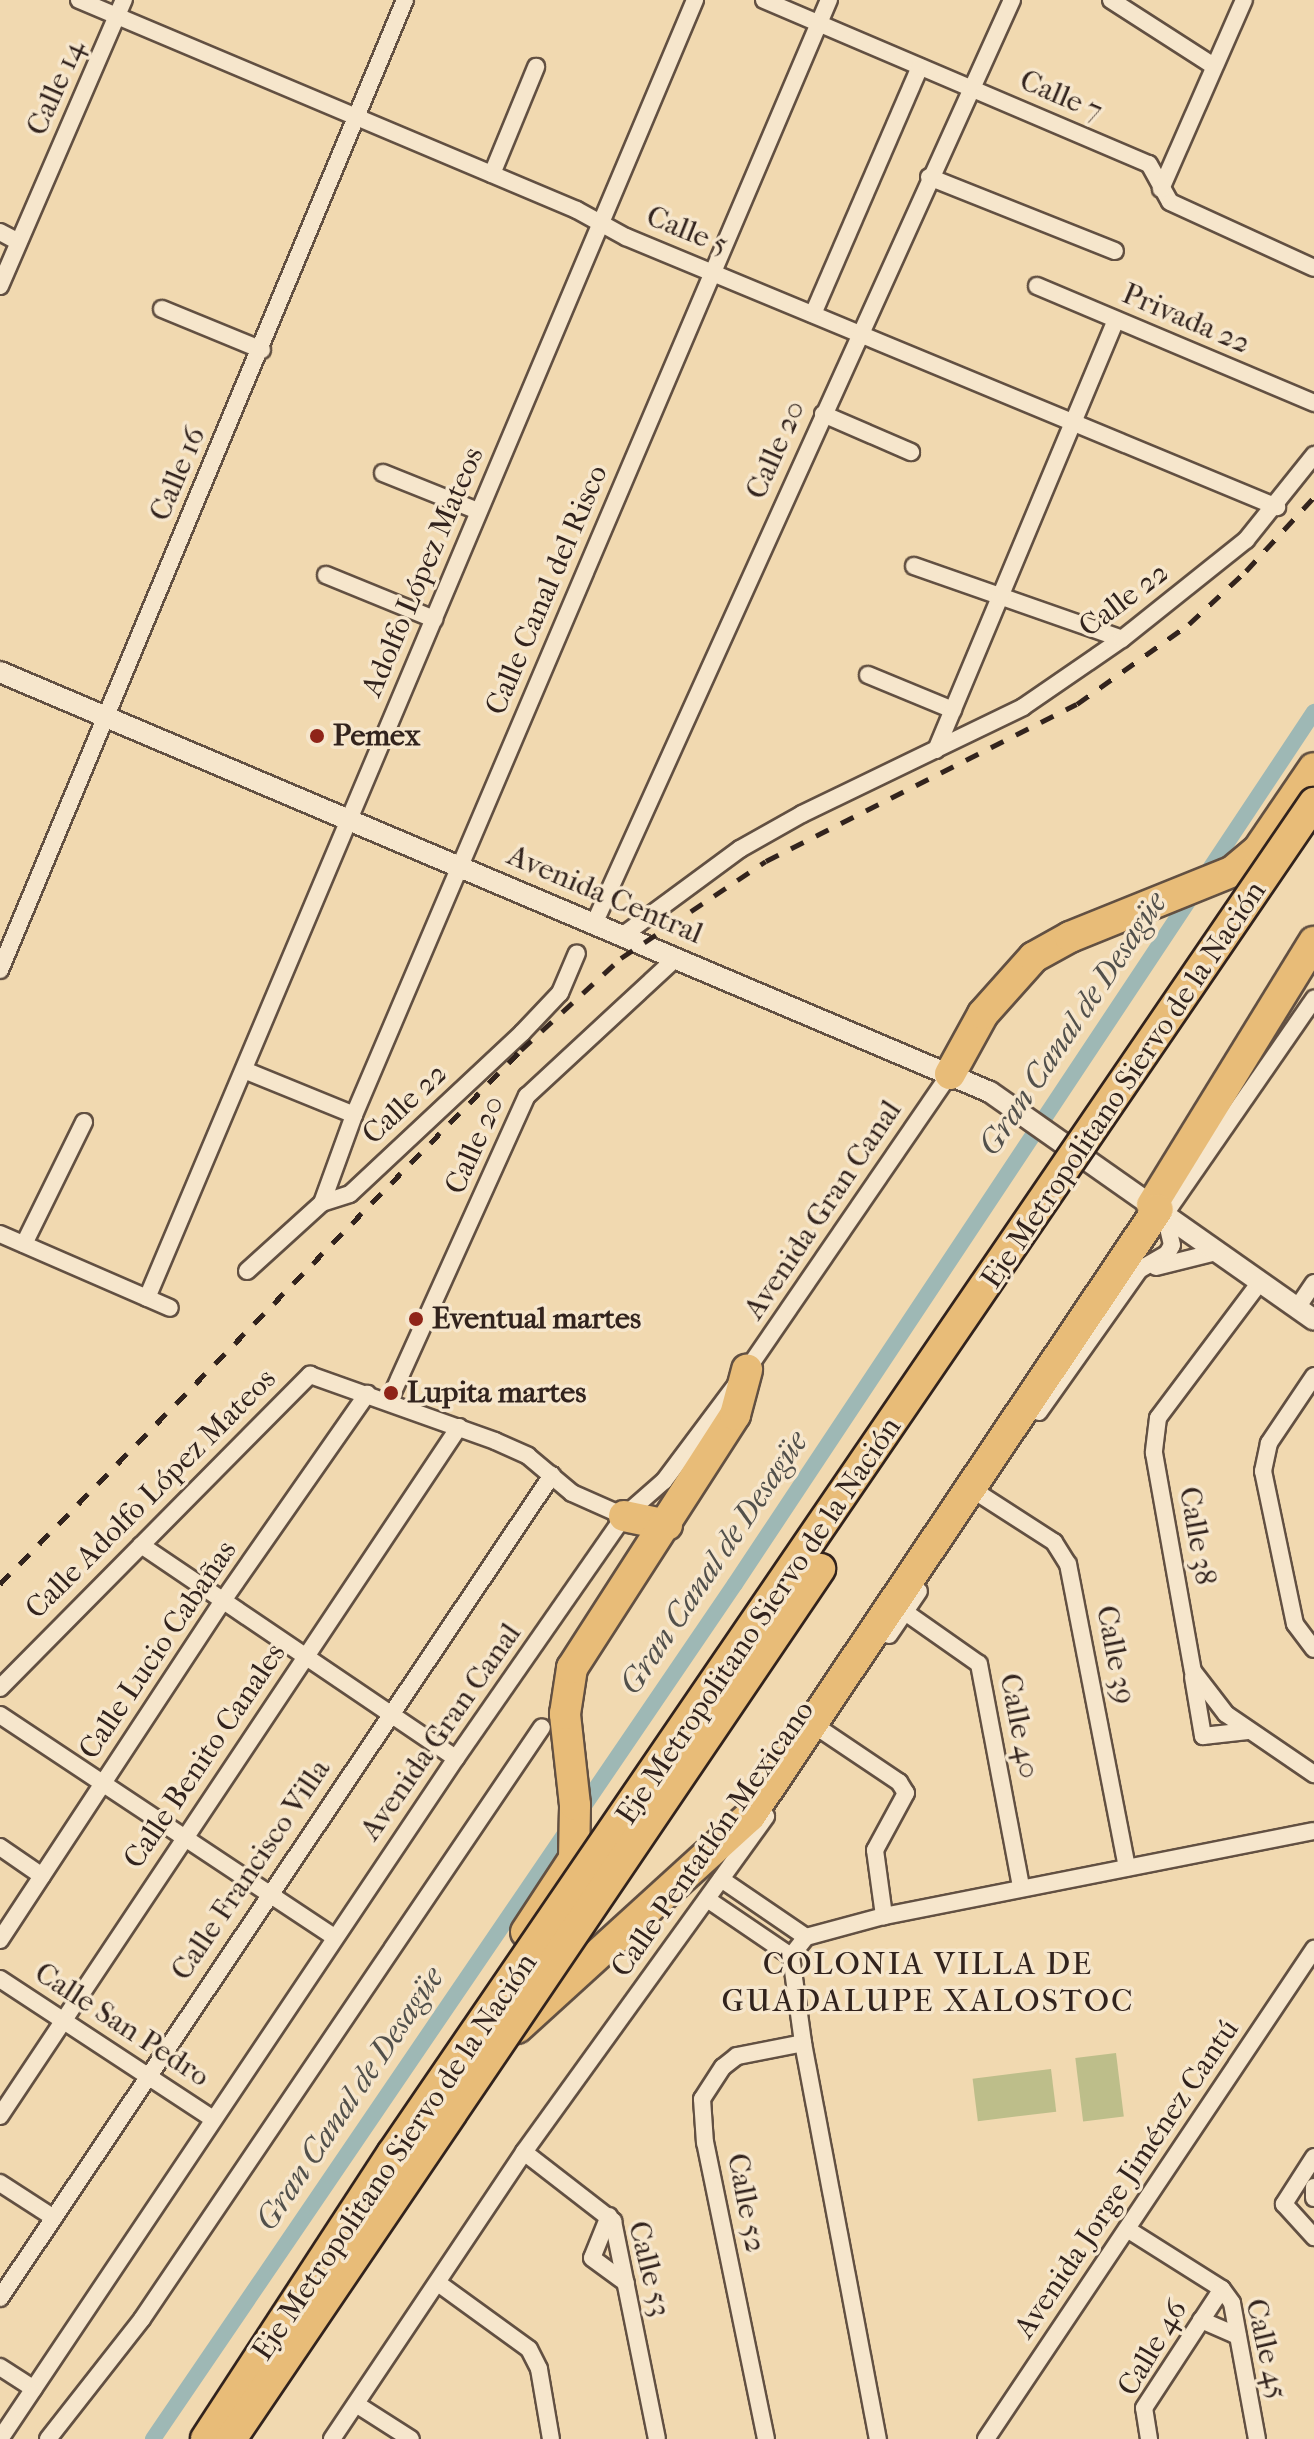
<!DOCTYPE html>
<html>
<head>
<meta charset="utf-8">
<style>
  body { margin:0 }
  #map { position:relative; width:1314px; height:2439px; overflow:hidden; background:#f1d9b0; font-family:"IM FELL French Canon",serif }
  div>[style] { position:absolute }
  .green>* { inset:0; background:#bdbe8a; transform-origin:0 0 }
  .canal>* { height:16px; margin:-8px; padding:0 8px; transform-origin:8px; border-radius:8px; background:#9eb8b5 }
  .roads { filter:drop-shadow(2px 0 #625042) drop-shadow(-2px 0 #625042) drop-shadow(0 2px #625042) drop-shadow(0 -2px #625042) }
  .minor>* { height:16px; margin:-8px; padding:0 8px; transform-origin:8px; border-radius:8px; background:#f6e6cc }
  .tertiary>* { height:20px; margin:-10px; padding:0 10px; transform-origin:10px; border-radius:10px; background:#f6e6cc }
  .motorway>* { height:30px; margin:-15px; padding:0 15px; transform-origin:15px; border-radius:15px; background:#e8bc78 }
  .rail>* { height:5px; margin-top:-2.5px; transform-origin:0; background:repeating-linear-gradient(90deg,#32231d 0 14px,transparent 0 28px) }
  .bridges { filter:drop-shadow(2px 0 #32231d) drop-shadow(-2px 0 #32231d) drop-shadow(0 2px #32231d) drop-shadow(0 -2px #32231d) }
  .motorway-bridge>* { height:30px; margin:-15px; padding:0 15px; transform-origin:15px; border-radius:15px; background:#e8bc78 }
  .dots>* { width:22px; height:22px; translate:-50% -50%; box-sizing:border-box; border:4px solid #f6e6cc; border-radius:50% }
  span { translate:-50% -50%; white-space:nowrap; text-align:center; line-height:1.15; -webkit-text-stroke:7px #f6e6cc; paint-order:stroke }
  .street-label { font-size:30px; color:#32231d }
  .poi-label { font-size:30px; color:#32231d; font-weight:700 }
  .left { translate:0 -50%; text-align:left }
  .water-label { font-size:32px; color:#52504b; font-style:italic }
  .neighbourhood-label { font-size:32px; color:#32231d; letter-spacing:2px }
</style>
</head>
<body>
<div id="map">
  <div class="green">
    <i style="left:1116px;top:2053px;width:64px;height:41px;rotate:83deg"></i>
    <i style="left:1051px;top:2069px;width:43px;height:79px;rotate:83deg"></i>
  </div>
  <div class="canal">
    <i style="left:153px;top:2439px;width:1034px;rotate:-55.76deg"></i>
    <i style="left:735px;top:1584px;width:1047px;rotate:-56.42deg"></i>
  </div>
  <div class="roads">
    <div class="minor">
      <i style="left:79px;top:0;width:540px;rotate:22.86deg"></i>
      <i style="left:577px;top:210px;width:56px;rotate:28.9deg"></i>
      <i style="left:626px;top:237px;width:705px;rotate:22.53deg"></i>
      <i style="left:764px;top:0;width:418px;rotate:23.1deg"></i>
      <i style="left:1149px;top:164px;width:43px;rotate:61.1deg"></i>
      <i style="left:1170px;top:202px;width:158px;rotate:24.6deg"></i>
      <i style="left:1111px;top:0;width:122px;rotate:32.7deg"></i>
      <i style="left:492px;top:174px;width:116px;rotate:-67.6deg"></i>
      <i style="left:929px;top:177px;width:200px;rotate:21.7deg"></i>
      <i style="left:1161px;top:189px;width:206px;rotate:-66.3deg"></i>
      <i style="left:0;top:232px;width:21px;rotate:28deg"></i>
      <i style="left:0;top:286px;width:312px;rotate:-66.6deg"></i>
      <i style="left:1037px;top:286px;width:301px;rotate:22.9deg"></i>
      <i style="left:162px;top:309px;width:108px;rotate:22.3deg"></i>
      <i style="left:813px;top:314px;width:269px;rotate:-66.6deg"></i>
      <i style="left:823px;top:414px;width:96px;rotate:23.4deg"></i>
      <i style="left:383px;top:473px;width:102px;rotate:21.8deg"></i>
      <i style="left:914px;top:566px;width:220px;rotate:19.3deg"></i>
      <i style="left:326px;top:575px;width:117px;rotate:22.2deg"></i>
      <i style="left:868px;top:675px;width:92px;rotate:22.4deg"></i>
      <i style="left:936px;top:750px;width:466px;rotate:-67.3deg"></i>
      <i style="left:594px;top:924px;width:1014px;rotate:-65.66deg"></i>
      <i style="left:622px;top:936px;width:147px;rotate:-36.4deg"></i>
      <i style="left:740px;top:849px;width:71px;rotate:-29.4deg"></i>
      <i style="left:802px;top:814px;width:246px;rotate:-25.8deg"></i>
      <i style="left:1023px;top:707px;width:120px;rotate:-34.5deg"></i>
      <i style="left:1122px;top:639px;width:159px;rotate:-38.6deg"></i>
      <i style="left:1246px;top:540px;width:109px;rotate:-51.3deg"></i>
      <i style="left:0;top:970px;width:1051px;rotate:-67.34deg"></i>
      <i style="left:244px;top:1070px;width:119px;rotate:22.2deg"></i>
      <i style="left:322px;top:1203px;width:94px;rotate:-70deg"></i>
      <i style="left:354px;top:1115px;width:1212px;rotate:-66.93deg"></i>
      <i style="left:0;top:1234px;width:185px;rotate:23.5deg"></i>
      <i style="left:24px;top:1244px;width:136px;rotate:-63.8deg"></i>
      <i style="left:1156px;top:1267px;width:62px;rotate:-14deg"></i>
      <i style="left:247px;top:1271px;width:101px;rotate:-42.2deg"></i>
      <i style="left:322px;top:1203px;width:29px;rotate:-18deg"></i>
      <i style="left:350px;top:1194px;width:236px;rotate:-43.1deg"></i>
      <i style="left:522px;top:1033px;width:55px;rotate:-46.5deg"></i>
      <i style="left:560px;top:993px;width:43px;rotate:-67deg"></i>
      <i style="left:1260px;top:1282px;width:170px;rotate:126.9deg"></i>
      <i style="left:1158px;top:1418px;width:35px;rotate:97deg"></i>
      <i style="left:1154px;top:1453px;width:221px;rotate:79.9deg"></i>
      <i style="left:1193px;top:1671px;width:54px;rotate:52.5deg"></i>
      <i style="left:1226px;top:1714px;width:107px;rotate:34.3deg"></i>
      <i style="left:147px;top:1298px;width:1409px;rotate:-67.11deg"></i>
      <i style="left:1297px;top:1308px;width:30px;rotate:-56deg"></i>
      <i style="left:1314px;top:1376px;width:81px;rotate:123.9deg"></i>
      <i style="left:1269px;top:1443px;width:29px;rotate:102deg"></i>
      <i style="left:1263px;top:1471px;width:156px;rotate:78.2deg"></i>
      <i style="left:1295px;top:1624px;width:31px;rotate:53deg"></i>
      <i style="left:389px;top:1401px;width:335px;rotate:-65.7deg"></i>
      <i style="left:527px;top:1096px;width:203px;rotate:-42.8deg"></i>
      <i style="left:1039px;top:1412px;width:174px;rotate:-54.8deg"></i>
      <i style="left:1139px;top:1270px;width:32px;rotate:-30deg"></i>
      <i style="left:1167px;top:1254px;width:10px;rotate:-61deg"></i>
      <i style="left:1172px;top:1245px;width:32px;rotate:-103deg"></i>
      <i style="left:1165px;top:1214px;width:262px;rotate:-55.3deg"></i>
      <i style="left:981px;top:1495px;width:87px;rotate:32.8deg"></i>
      <i style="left:1054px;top:1542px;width:26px;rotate:58deg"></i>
      <i style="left:1068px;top:1564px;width:309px;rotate:79deg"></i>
      <i style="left:141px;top:1545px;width:380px;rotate:34.1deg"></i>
      <i style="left:905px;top:1612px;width:90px;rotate:35.1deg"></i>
      <i style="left:979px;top:1664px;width:227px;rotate:79.3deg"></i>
      <i style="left:889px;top:1635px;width:53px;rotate:-55.7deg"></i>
      <i style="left:1193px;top:1677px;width:60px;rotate:80.4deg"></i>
      <i style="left:1203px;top:1736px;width:45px;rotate:-6.3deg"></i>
      <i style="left:0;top:1688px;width:441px;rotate:-45.3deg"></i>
      <i style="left:310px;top:1375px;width:196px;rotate:19.6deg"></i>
      <i style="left:495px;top:1441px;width:36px;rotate:24deg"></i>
      <i style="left:528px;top:1456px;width:57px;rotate:40.1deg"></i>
      <i style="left:572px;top:1493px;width:57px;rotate:23.9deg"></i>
      <i style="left:0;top:1715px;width:401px;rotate:33.6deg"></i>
      <i style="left:823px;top:1731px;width:92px;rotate:33.9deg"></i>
      <i style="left:899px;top:1782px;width:13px;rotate:58deg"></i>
      <i style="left:906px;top:1793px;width:65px;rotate:118.5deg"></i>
      <i style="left:875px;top:1850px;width:67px;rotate:82.2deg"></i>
      <i style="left:0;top:1847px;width:51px;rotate:34.6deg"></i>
      <i style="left:721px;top:1879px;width:103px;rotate:34.3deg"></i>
      <i style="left:707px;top:1899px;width:102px;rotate:34.2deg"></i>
      <i style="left:806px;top:1937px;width:81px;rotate:-15.1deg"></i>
      <i style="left:884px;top:1916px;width:437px;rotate:-11.2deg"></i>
      <i style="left:806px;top:1937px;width:24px;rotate:128deg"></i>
      <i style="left:791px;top:1956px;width:88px;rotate:82.1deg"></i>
      <i style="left:803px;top:2043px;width:403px;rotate:79.3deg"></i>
      <i style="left:0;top:1940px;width:404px;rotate:-56.7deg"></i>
      <i style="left:222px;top:1602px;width:254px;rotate:-55.1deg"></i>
      <i style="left:0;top:1979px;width:254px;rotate:33.3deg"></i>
      <i style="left:0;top:2116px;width:828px;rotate:-56.33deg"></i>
      <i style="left:524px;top:2152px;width:113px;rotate:37.8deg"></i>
      <i style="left:613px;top:2221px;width:222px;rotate:78.6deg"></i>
      <i style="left:1314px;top:2157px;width:56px;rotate:122.6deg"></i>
      <i style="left:1284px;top:2204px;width:45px;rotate:47.7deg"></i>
      <i style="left:0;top:2183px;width:64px;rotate:32.9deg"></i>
      <i style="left:1314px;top:2187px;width:11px;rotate:90deg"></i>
      <i style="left:609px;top:2216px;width:45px;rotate:112deg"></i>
      <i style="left:592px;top:2258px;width:42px;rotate:36.3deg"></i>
      <i style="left:1127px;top:2229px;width:112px;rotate:32.3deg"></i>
      <i style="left:1222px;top:2289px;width:17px;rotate:54deg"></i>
      <i style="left:1232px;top:2303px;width:138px;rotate:79.6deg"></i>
      <i style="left:438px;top:2283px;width:112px;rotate:36deg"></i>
      <i style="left:529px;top:2349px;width:22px;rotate:63deg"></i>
      <i style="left:539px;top:2369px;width:71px;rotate:80.3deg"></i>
      <i style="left:0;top:2298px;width:991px;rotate:-56.15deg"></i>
      <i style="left:1201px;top:2320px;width:40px;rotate:23.4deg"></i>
      <i style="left:0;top:2367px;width:40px;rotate:32.9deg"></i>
      <i style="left:356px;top:2404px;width:65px;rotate:32.5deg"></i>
      <i style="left:0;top:2439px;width:820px;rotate:-56.19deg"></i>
      <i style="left:456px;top:1758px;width:295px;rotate:-55.2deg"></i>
      <i style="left:624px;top:1516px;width:53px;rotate:-41.2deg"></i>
      <i style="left:664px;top:1481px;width:139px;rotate:-53.2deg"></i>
      <i style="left:747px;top:1370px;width:359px;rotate:-55.6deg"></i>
      <i style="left:48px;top:2439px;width:152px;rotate:-51.9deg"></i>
      <i style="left:142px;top:2319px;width:714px;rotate:-55.95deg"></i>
      <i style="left:332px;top:2439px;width:345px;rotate:-56.2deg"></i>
      <i style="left:524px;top:2152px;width:414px;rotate:-54.2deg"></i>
      <i style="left:766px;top:2439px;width:302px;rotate:-101.6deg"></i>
      <i style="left:705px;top:2143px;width:44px;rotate:-93.9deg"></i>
      <i style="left:702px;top:2099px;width:38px;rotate:-57deg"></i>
      <i style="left:723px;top:2067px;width:18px;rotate:-38deg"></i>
      <i style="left:737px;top:2056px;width:67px;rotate:-11.1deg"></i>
      <i style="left:986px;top:2439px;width:590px;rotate:-56.2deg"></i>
      <i style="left:1149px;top:2439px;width:31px;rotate:-99deg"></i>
      <i style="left:1144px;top:2408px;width:142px;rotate:-56.8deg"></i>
    </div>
    <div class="tertiary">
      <i style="left:0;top:672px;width:1075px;rotate:22.99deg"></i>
      <i style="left:990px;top:1092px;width:396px;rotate:35.1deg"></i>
    </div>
    <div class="motorway">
      <i style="left:950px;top:1074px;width:68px;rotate:-61.2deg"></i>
      <i style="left:983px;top:1014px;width:76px;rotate:-48.2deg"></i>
      <i style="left:1034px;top:957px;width:41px;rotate:-29.1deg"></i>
      <i style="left:1070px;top:937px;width:176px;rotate:-22deg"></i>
      <i style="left:1233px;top:871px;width:33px;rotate:-40deg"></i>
      <i style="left:1258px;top:850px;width:99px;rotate:-55.7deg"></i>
      <i style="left:1152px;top:1205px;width:309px;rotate:-58.4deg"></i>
      <i style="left:624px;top:1516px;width:44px;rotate:11.8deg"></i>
      <i style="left:526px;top:1932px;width:87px;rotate:-56.7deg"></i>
      <i style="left:574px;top:1859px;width:54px;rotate:-88.9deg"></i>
      <i style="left:575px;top:1805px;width:92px;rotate:-96.3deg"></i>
      <i style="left:565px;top:1714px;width:47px;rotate:-81.3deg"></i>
      <i style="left:572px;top:1668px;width:301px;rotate:-57.2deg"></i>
      <i style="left:735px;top:1415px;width:47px;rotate:-75.1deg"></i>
      <i style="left:517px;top:2028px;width:315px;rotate:-42.3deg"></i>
      <i style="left:750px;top:1816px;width:731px;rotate:-56.09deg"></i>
    </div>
  </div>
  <div class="rail">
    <i style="left:0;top:1584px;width:746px;rotate:-45.71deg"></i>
    <i style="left:521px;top:1050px;width:136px;rotate:-42.6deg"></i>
    <i style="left:621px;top:958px;width:174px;rotate:-33.8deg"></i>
    <i style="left:766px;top:861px;width:348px;rotate:-26.8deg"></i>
    <i style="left:1077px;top:704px;width:138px;rotate:-35.5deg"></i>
    <i style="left:1189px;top:624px;width:78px;rotate:-42.9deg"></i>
    <i style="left:1246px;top:571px;width:100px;rotate:-47.4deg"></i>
  </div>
  <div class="bridges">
    <div class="motorway-bridge">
      <i style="left:206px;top:2439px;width:340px;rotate:-56.9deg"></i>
      <i style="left:392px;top:2154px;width:1636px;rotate:-55.69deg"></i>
      <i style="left:231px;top:2439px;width:1051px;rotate:-55.9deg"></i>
    </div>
  </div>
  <div class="dots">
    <i style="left:317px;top:736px;background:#8f2418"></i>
    <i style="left:416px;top:1319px;background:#8f2418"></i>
    <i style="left:391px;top:1393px;background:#8f2418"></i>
  </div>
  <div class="street-label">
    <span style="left:56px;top:88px;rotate:-66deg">Calle 14</span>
    <span style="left:1061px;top:96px;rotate:23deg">Calle 7</span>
    <span style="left:687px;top:231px;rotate:22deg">Calle 5</span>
    <span style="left:1186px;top:319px;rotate:23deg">Privada 22</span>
    <span style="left:776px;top:450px;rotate:-66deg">Calle 20</span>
    <span style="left:178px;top:474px;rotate:-67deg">Calle 16</span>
    <span style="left:423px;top:572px;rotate:-67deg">Adolfo López Mateos</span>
    <span style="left:547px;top:590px;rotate:-67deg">Calle Canal del Risco</span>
    <span style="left:1124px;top:600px;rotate:-37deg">Calle 22</span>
    <span style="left:605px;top:895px;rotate:23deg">Avenida Central</span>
    <span style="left:1124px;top:1085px;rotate:-56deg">Eje Metropolitano Siervo de la Nación</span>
    <span style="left:405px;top:1104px;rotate:-43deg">Calle 22</span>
    <span style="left:475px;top:1145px;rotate:-66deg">Calle 20</span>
    <span style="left:823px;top:1210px;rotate:-56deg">Avenida Gran Canal</span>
    <span style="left:151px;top:1494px;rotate:-45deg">Calle Adolfo López Mateos</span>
    <span style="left:1197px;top:1536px;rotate:80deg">Calle 38</span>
    <span style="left:759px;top:1621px;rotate:-56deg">Eje Metropolitano Siervo de la Nación</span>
    <span style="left:158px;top:1650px;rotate:-56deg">Calle Lucio Cabañas</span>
    <span style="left:1115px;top:1655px;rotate:79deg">Calle 39</span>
    <span style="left:1019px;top:1726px;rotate:79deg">Calle 40</span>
    <span style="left:441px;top:1732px;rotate:-55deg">Avenida Gran Canal</span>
    <span style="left:205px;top:1756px;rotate:-56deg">Calle Benito Canales</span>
    <span style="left:713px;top:1839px;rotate:-55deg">Calle Pentatlón Mexicano</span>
    <span style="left:251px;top:1870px;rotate:-56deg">Calle Francisco Villa</span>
    <span style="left:122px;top:2025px;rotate:33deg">Calle San Pedro</span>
    <span style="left:395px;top:2157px;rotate:-56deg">Eje Metropolitano Siervo de la Nación</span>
    <span style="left:1127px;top:2179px;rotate:-56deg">Avenida Jorge Jiménez Cantú</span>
    <span style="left:746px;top:2203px;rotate:79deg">Calle 52</span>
    <span style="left:649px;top:2269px;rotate:76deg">Calle 53</span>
    <span style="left:1153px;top:2348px;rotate:-59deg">Calle 46</span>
    <span style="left:1266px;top:2349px;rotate:77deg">Calle 45</span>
  </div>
  <div class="poi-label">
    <span class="left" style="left:333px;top:736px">Pemex</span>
    <span class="left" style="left:432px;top:1319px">Eventual martes</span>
    <span class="left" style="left:407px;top:1393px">Lupita martes</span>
  </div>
  <div class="water-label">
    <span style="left:1073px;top:1024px;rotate:-56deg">Gran Canal de Desagüe</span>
    <span style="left:714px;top:1563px;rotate:-56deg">Gran Canal de Desagüe</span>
    <span style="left:350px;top:2099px;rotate:-56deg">Gran Canal de Desagüe</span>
  </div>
  <div class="neighbourhood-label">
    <span style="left:928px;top:1983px">COLONIA VILLA DE<br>GUADALUPE XALOSTOC</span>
  </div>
</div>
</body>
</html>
